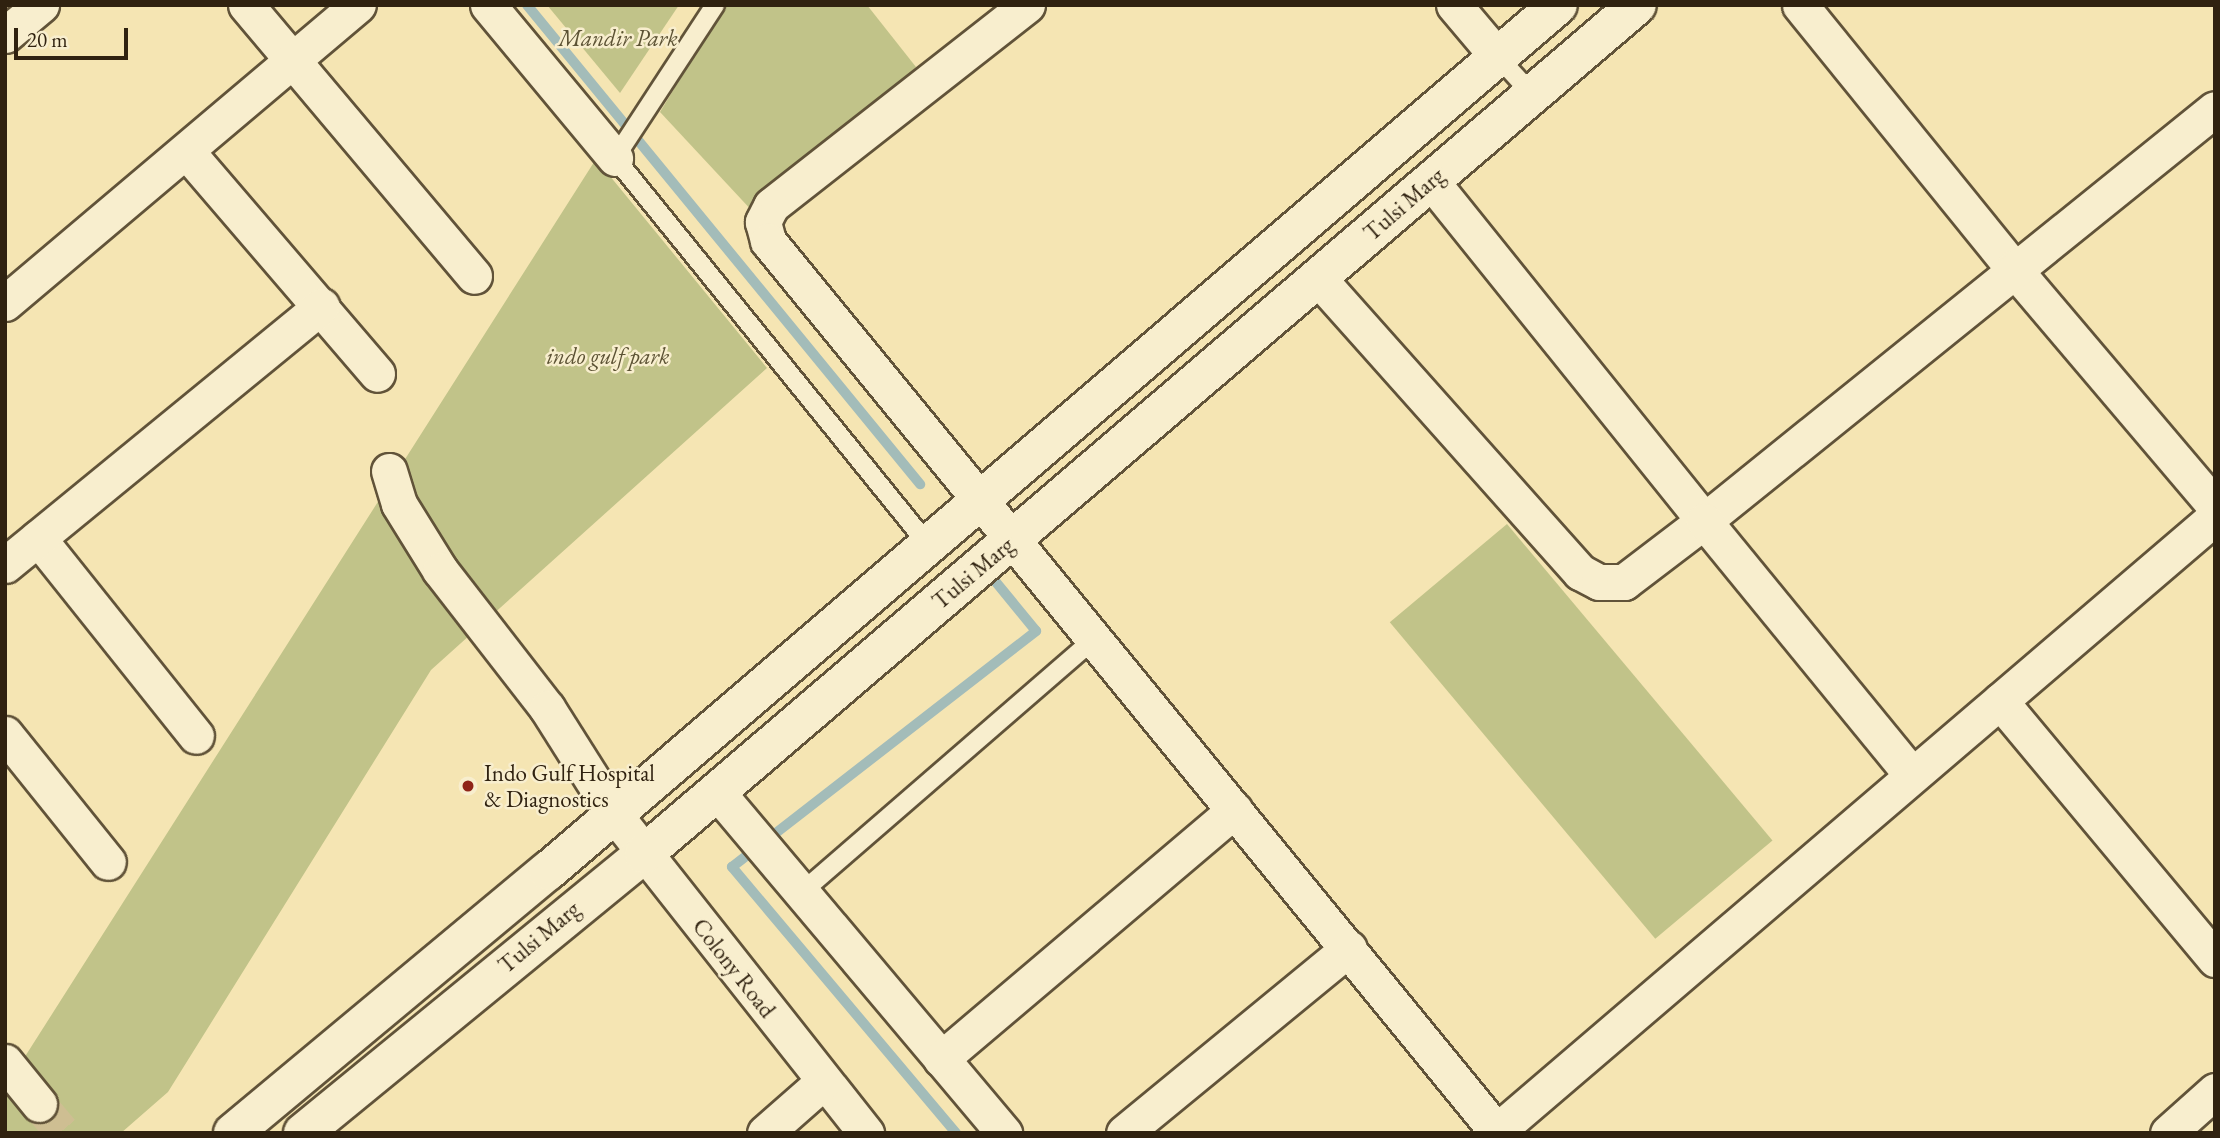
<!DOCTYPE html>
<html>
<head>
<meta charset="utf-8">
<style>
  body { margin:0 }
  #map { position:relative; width:2220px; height:1138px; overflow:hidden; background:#f5e5b3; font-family:"EB Garamond",serif }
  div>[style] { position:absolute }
  .green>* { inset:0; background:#c1c389; transform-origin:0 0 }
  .stream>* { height:10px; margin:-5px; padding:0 5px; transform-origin:5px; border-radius:5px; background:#a3bcb9 }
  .street-tunnel>* { height:35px; margin-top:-17.5px; transform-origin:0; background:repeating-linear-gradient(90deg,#cebe92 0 35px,transparent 0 53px) }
  .roads { filter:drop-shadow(2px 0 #615339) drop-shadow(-2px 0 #615339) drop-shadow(0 2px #615339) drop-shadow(0 -2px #615339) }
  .lane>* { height:18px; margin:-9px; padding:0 9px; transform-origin:9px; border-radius:9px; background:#f8eece }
  .street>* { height:35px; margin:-17.5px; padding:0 17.5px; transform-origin:17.5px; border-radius:17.5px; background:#f8eece }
  .secondary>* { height:38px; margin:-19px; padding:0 19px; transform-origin:19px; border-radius:19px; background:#f8eece }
  .dots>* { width:19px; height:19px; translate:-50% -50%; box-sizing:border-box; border:4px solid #f8eece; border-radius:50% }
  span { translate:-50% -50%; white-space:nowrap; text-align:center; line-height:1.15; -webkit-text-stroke:5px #f8eece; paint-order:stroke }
  .park-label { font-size:23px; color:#5c5234; font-style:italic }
  .street-label { font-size:23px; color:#302210 }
  .poi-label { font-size:23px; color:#302210 }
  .left { translate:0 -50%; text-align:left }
  .frame { position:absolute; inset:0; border:7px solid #302210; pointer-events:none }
  .scale { position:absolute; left:14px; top:28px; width:114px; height:32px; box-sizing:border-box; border:4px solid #302210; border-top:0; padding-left:9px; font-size:21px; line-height:24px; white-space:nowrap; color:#302210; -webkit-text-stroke:5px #f8eece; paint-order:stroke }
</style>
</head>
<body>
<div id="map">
  <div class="green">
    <i style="clip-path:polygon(547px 5px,679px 5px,620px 93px)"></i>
    <i style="clip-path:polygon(725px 5px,867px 5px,916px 67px,755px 214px,660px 112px)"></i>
    <i style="clip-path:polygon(596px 159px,767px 368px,431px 670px,168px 1092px,121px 1133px,5px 1133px,5px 1088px)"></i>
    <i style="left:1507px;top:524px;width:413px;height:153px;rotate:50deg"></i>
  </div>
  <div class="stream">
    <i style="left:527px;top:5px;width:620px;rotate:50.63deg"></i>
    <i style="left:956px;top:1133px;width:348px;rotate:-130.1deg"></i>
    <i style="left:732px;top:867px;width:385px;rotate:-37.8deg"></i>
    <i style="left:1036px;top:631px;width:71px;rotate:-129.3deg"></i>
  </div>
  <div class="street-tunnel">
    <i style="left:39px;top:1104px;width:38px;rotate:50deg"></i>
  </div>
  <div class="roads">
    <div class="lane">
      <i style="left:715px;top:5px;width:183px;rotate:123.2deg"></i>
      <i style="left:615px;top:158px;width:499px;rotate:51deg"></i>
      <i style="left:1498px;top:57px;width:52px;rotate:47.4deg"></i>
      <i style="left:802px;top:892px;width:386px;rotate:-40.9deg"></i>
    </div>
    <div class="street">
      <i style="left:246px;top:5px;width:354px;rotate:49.9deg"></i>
      <i style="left:488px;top:5px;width:199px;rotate:50.3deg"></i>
      <i style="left:1027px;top:5px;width:325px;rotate:141.9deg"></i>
      <i style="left:771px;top:206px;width:18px;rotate:117deg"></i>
      <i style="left:763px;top:222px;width:20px;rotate:75deg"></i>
      <i style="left:768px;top:241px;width:1153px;rotate:50.7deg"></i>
      <i style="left:1454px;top:5px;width:68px;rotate:49.8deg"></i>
      <i style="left:1800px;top:5px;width:338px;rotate:51deg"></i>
      <i style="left:2013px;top:268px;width:312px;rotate:49.7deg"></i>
      <i style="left:5px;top:35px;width:47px;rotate:-39.8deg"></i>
      <i style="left:187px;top:152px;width:292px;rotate:49.4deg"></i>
      <i style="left:1431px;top:181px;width:436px;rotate:51.2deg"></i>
      <i style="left:1704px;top:521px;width:656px;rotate:-38.88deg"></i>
      <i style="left:1318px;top:278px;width:394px;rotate:48.3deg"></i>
      <i style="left:1580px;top:572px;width:21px;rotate:28deg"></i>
      <i style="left:1599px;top:582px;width:25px"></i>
      <i style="left:1624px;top:582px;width:101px;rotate:-37.3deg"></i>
      <i style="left:1704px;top:521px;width:328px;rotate:50.7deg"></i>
      <i style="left:5px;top:303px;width:462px;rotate:-40.2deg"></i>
      <i style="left:389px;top:471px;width:34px;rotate:73deg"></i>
      <i style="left:399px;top:504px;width:78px;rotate:58.2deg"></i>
      <i style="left:440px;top:570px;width:175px;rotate:52.2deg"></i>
      <i style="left:547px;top:708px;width:125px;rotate:57.7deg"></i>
      <i style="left:614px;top:814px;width:407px;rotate:51.7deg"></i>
      <i style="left:38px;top:538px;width:253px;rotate:51.4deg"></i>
      <i style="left:5px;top:565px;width:409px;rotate:-39.3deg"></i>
      <i style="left:2000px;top:701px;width:336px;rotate:50.2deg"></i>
      <i style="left:5px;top:734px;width:164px;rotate:51.2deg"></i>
      <i style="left:717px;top:792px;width:446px;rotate:49.9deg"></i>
      <i style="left:941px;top:1059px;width:385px;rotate:-40.3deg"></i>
      <i style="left:5px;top:1062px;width:54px;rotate:51deg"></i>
      <i style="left:765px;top:1133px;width:77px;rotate:-41.3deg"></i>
      <i style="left:1124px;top:1133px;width:291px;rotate:-39.4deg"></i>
      <i style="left:1495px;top:1133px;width:948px;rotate:-40.55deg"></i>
      <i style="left:2168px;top:1133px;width:63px;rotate:-41.8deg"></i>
    </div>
    <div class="secondary">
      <i style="left:233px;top:1133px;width:410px;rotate:-39.8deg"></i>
      <i style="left:548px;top:871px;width:1330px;rotate:-40.61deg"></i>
      <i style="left:303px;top:1133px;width:441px;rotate:-39.3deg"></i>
      <i style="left:644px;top:854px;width:1306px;rotate:-40.53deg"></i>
    </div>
  </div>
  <div class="dots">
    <i style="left:468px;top:786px;background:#8f2418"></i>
  </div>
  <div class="park-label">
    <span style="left:618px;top:38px">Mandir Park</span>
    <span style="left:608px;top:356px">indo gulf park</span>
  </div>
  <div class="street-label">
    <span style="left:1404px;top:204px;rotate:-41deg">Tulsi Marg</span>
    <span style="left:973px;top:573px;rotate:-40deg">Tulsi Marg</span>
    <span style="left:539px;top:937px;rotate:-40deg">Tulsi Marg</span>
    <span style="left:734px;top:968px;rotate:52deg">Colony Road</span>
  </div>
  <div class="poi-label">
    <span class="left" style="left:484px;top:786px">Indo Gulf Hospital<br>&amp; Diagnostics</span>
  </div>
  <div class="frame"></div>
  <div class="scale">20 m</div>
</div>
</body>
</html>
